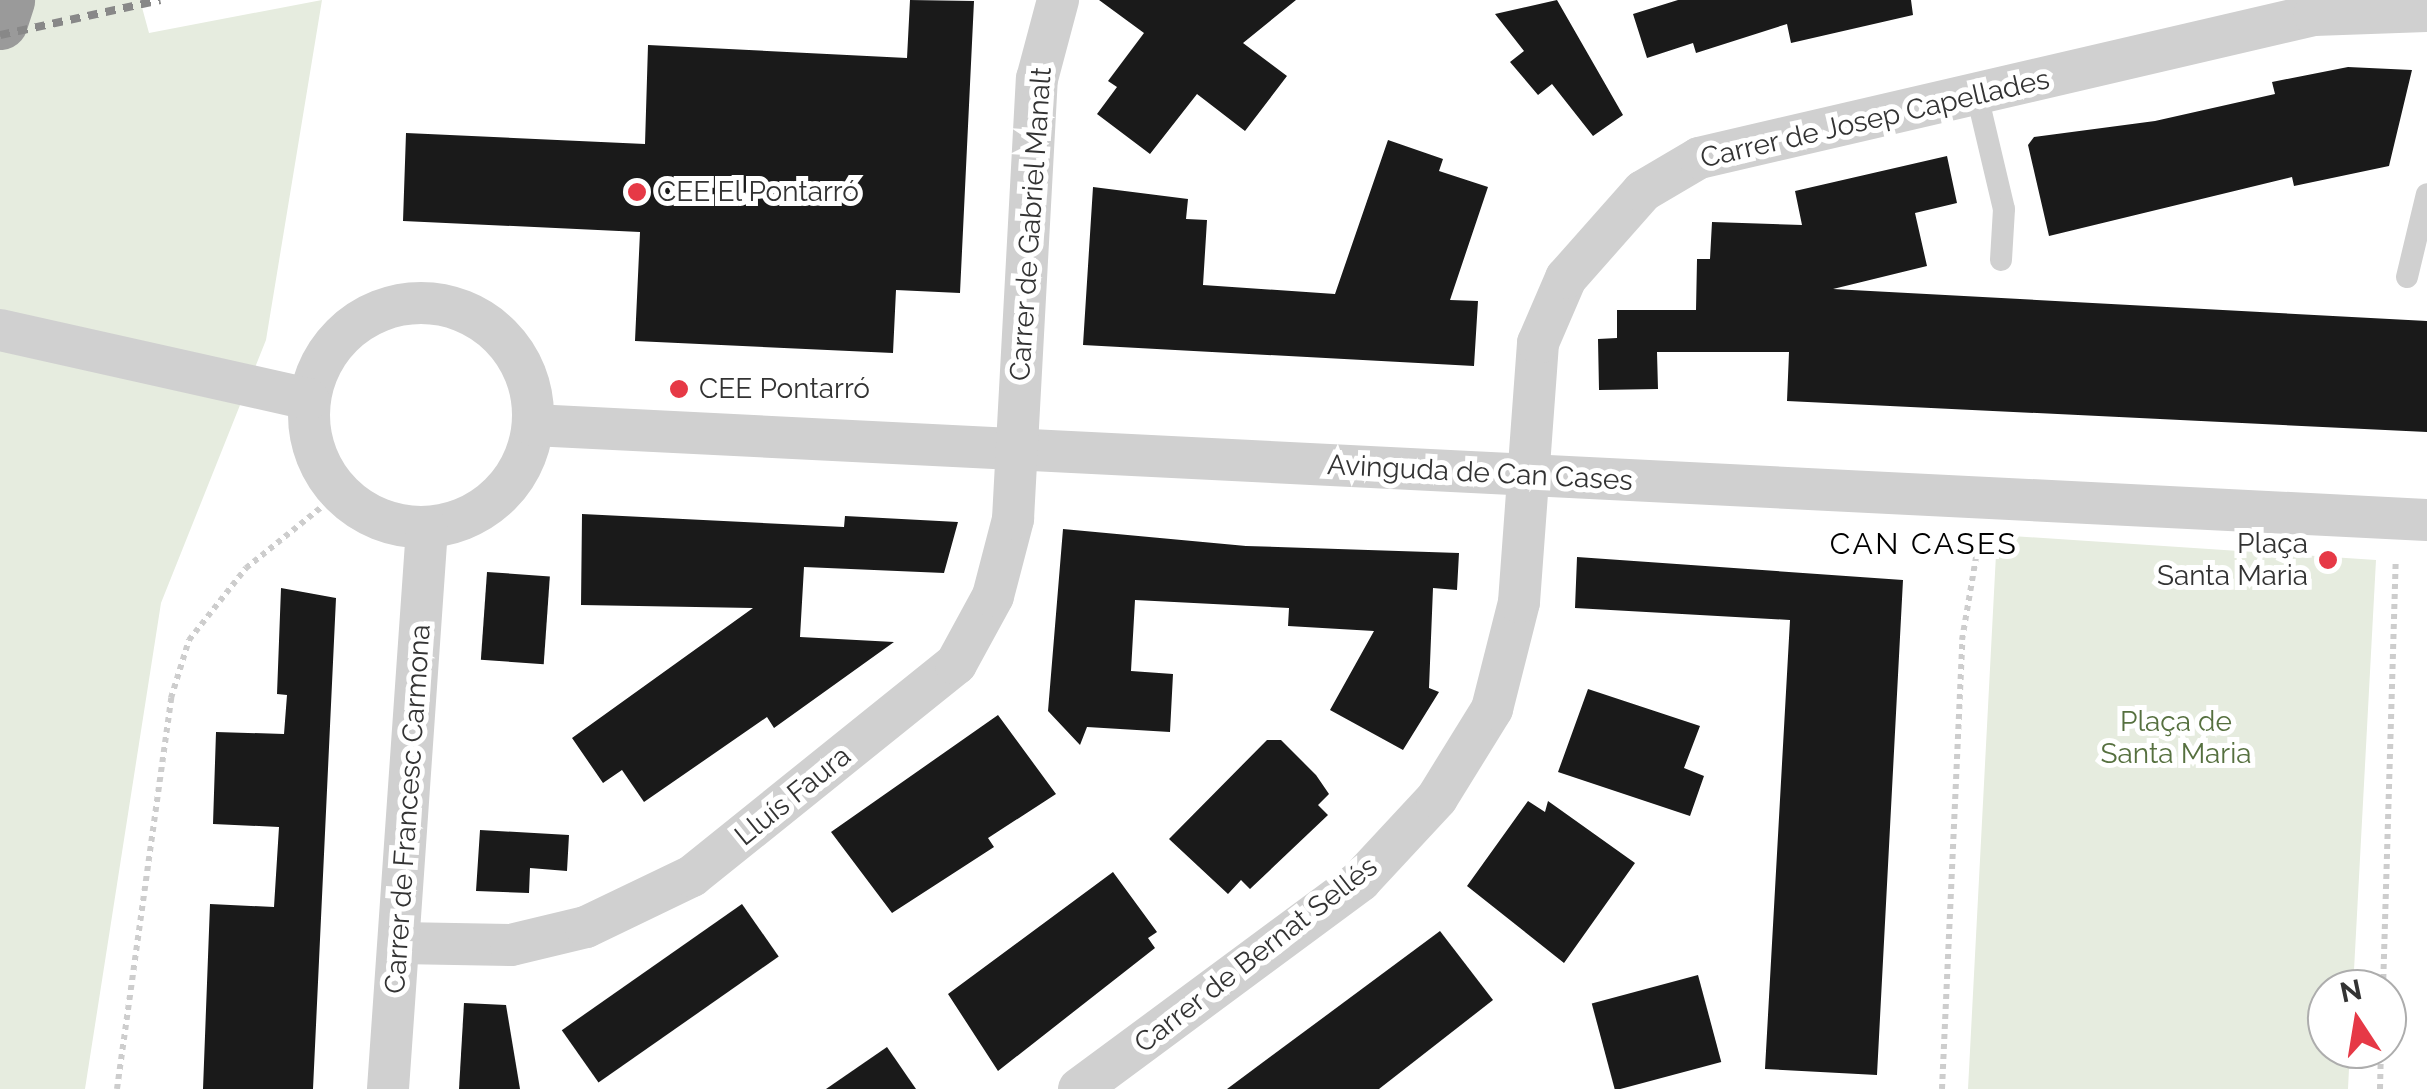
<!DOCTYPE html>
<html>
<head>
<meta charset="utf-8">
<style>
  body { margin:0 }
  #map { position:relative; width:2427px; height:1089px; overflow:hidden; background:#fff; font-family:Raleway,sans-serif }
  div>[style] { position:absolute }
  .green>* { inset:0; background:#e6ecdf }
  .building>* { inset:0; background:#1a1a1a; transform-origin:0 0 }
  .path>* { height:6px; margin-top:-3px; transform-origin:0; background:repeating-linear-gradient(90deg,#cdcdcd 0 5px,transparent 0 10px) }
  .lane>* { height:22px; margin:-11px; padding:0 11px; transform-origin:11px; border-radius:11px; background:#d0d0d0 }
  .street>* { height:42px; margin:-21px; padding:0 21px; transform-origin:21px; border-radius:21px; background:#d0d0d0 }
  .street>.ring { margin:-21px; padding:0; box-sizing:content-box; background:none; border:42px solid #d0d0d0; border-radius:50% }
  .highway>* { height:55px; margin:-27.5px; padding:0 27.5px; transform-origin:27.5px; border-radius:27.5px; background:#9a9a9a }
  .rail>* { height:8px; margin-top:-4px; transform-origin:0; background:repeating-linear-gradient(90deg,#888 0 10px,transparent 0 18px) }
  .dots>* { width:28px; height:28px; translate:-50% -50%; box-sizing:border-box; border:5px solid #fff; border-radius:50% }
  span { translate:-50% -50%; white-space:nowrap; text-align:center; line-height:1.15; -webkit-text-stroke:10px #fff; paint-order:stroke }
  .street-label { font-size:28px; color:#333 }
  .poi-label { font-size:28px; color:#333 }
  .left { translate:0 -50%; text-align:left }
  .right { translate:-100% -50%; text-align:right }
  .park-label { font-size:28px; color:#56703f }
  .neighbourhood-label { font-size:30px; color:#000; letter-spacing:2.5px }
  .north { position:absolute; left:2307px; top:969px; width:100px; height:100px; box-sizing:border-box; background:#fff; border:2px solid #adadad; border-radius:50%; rotate:348deg; font-size:28px; font-weight:700; line-height:40px; text-align:center; color:#333 }
  .north::after { content:''; display:block; margin:auto; width:35px; height:45px; background:#e63946; clip-path:polygon(50% 0,100% 100%,50% 72%,0 100%) }
</style>
</head>
<body>
<div id="map">
  <div class="green">
    <i style="clip-path:polygon(0 0,140px 0,149px 33px,322px 0,266px 340px,161px 603px,85px 1089px,0 1089px)"></i>
    <i style="clip-path:polygon(1997px 535px,2376px 560px,2353px 989px,2327px 989px,2327px 1049px,2350px 1049px,2348px 1089px,1968px 1089px)"></i>
  </div>
  <div class="building">
    <i style="clip-path:polygon(910px 0,974px 1px,960px 293px,896px 290px,893px 353px,635px 341px,640px 232px,403px 221px,406px 133px,645px 144px,648px 45px,907px 58px)"></i>
    <i style="clip-path:polygon(1099px 0,1296px 0,1243px 43px,1287px 76px,1245px 131px,1197px 94px,1150px 154px,1097px 114px,1117px 87px,1108px 81px,1144px 33px)"></i>
    <i style="clip-path:polygon(1557px 0,1623px 115px,1593px 136px,1552px 84px,1538px 95px,1510px 62px,1524px 51px,1495px 14px)"></i>
    <i style="clip-path:polygon(1678px 0,1911px 0,1913px 15px,1791px 43px,1787px 24px,1696px 53px,1693px 43px,1647px 58px,1633px 14px)"></i>
    <i style="clip-path:polygon(2348px 67px,2412px 70px,2389px 166px,2294px 186px,2292px 177px,2049px 236px,2028px 145px,2034px 137px,2155px 121px,2275px 94px,2272px 82px)"></i>
    <i style="clip-path:polygon(1388px 140px,1443px 159px,1439px 171px,1488px 187px,1450px 300px,1478px 301px,1474px 366px,1083px 345px,1093px 187px,1188px 199px,1186px 219px,1207px 220px,1203px 285px,1335px 294px)"></i>
    <i style="clip-path:polygon(1947px 156px,1957px 203px,1915px 213px,1927px 266px,1833px 289px,2427px 321px,2427px 432px,1787px 401px,1789px 352px,1657px 352px,1658px 389px,1599px 390px,1598px 339px,1617px 338px,1617px 310px,1696px 310px,1697px 259px,1710px 259px,1712px 222px,1802px 225px,1795px 191px)"></i>
    <i style="clip-path:polygon(582px 514px,844px 527px,845px 516px,958px 522px,944px 573px,804px 567px,800px 637px,894px 642px,774px 728px,767px 717px,644px 802px,622px 770px,603px 783px,572px 738px,753px 608px,581px 605px)"></i>
    <i style="clip-path:polygon(1063px 529px,1246px 546px,1459px 553px,1457px 590px,1433px 588px,1429px 688px,1439px 692px,1403px 750px,1330px 710px,1374px 631px,1288px 626px,1289px 608px,1135px 600px,1131px 671px,1173px 674px,1170px 732px,1087px 727px,1080px 745px,1048px 711px)"></i>
    <i style="clip-path:polygon(1577px 557px,1903px 580px,1877px 1075px,1765px 1069px,1790px 620px,1575px 608px)"></i>
    <i style="left:487px;top:572px;width:63px;height:88px;rotate:4deg"></i>
    <i style="clip-path:polygon(281px 588px,336px 598px,313px 1089px,203px 1089px,210px 904px,274px 907px,279px 827px,213px 824px,216px 732px,284px 734px,287px 695px,277px 694px)"></i>
    <i style="clip-path:polygon(1588px 689px,1700px 726px,1684px 768px,1704px 776px,1690px 816px,1558px 772px)"></i>
    <i style="clip-path:polygon(998px 715px,1056px 794px,988px 838px,994px 847px,892px 913px,831px 832px)"></i>
    <i style="clip-path:polygon(1267px 740px,1281px 740px,1316px 775px,1329px 794px,1318px 805px,1328px 815px,1250px 889px,1241px 880px,1228px 894px,1169px 839px)"></i>
    <i style="clip-path:polygon(1528px 801px,1545px 812px,1548px 801px,1635px 863px,1564px 963px,1467px 886px)"></i>
    <i style="clip-path:polygon(480px 830px,569px 835px,567px 871px,530px 868px,529px 893px,476px 891px)"></i>
    <i style="clip-path:polygon(1113px 872px,1157px 932px,1148px 938px,1155px 948px,998px 1071px,948px 994px)"></i>
    <i style="left:742px;top:904px;width:64px;height:220px;rotate:55deg"></i>
    <i style="clip-path:polygon(1440px 931px,1493px 1000px,1379px 1089px,1227px 1089px)"></i>
    <i style="left:1698px;top:975px;width:90px;height:110px;rotate:75deg"></i>
    <i style="clip-path:polygon(464px 1003px,506px 1005px,520px 1089px,459px 1089px)"></i>
    <i style="clip-path:polygon(887px 1047px,916px 1089px,826px 1089px)"></i>
  </div>
  <div class="path">
    <i style="left:2383px;top:989px;width:429px;rotate:-88.3deg"></i>
    <i style="left:117px;top:1089px;width:395px;rotate:-82.1deg"></i>
    <i style="left:171px;top:698px;width:61px;rotate:-72.8deg"></i>
    <i style="left:189px;top:640px;width:92px;rotate:-51.6deg"></i>
    <i style="left:246px;top:568px;width:119px;rotate:-38.9deg"></i>
    <i style="left:1942px;top:1089px;width:449px;rotate:-87.4deg"></i>
    <i style="left:1962px;top:640px;width:102px;rotate:-80.4deg"></i>
    <i style="left:2380px;top:1089px;width:40px;rotate:-88.6deg"></i>
  </div>
  <div class="lane">
    <i style="left:1977px;top:95px;width:117px;rotate:76.7deg"></i>
    <i style="left:2004px;top:209px;width:51px;rotate:93.4deg"></i>
    <i style="left:2407px;top:277px;width:85px;rotate:-76.5deg"></i>
  </div>
  <div class="street">
    <i class="ring" style="left:309px;top:303px;width:182px;height:182px"></i>
    <i style="left:0;top:330px;width:316px;rotate:12.6deg"></i>
    <i style="left:533px;top:425px;width:1896px;rotate:2.87deg"></i>
    <i style="left:399px;top:943px;width:112px;rotate:1deg"></i>
    <i style="left:511px;top:945px;width:77px;rotate:-13.5deg"></i>
    <i style="left:586px;top:927px;width:118px;rotate:-25.7deg"></i>
    <i style="left:692px;top:876px;width:339px;rotate:-38.8deg"></i>
    <i style="left:956px;top:664px;width:77px;rotate:-61.4deg"></i>
    <i style="left:993px;top:596px;width:80px;rotate:-75.4deg"></i>
    <i style="left:1013px;top:519px;width:441px;rotate:-86.9deg"></i>
    <i style="left:1037px;top:79px;width:82px;rotate:-75.1deg"></i>
    <i style="left:388px;top:1089px;width:562px;rotate:-86.02deg"></i>
    <i style="left:1079px;top:1089px;width:350px;rotate:-36.5deg"></i>
    <i style="left:1360px;top:881px;width:113px;rotate:-47.1deg"></i>
    <i style="left:1437px;top:798px;width:105px;rotate:-58.3deg"></i>
    <i style="left:1492px;top:709px;width:110px;rotate:-75.8deg"></i>
    <i style="left:1519px;top:602px;width:260px;rotate:-85.8deg"></i>
    <i style="left:1538px;top:343px;width:71px;rotate:-66.7deg"></i>
    <i style="left:1566px;top:278px;width:116px;rotate:-48.5deg"></i>
    <i style="left:1643px;top:191px;width:65px;rotate:-30.5deg"></i>
    <i style="left:1699px;top:158px;width:631px;rotate:-13.09deg"></i>
    <i style="left:2314px;top:15px;width:113px;rotate:-2deg"></i>
  </div>
  <div class="highway">
    <i style="left:0;top:22px;width:23px;rotate:-72deg"></i>
  </div>
  <div class="rail">
    <i style="left:0;top:35px;width:164px;rotate:-12.3deg"></i>
  </div>
  <div class="dots">
    <i style="left:637px;top:192px;background:#e63946"></i>
    <i style="left:679px;top:389px;background:#e63946"></i>
    <i style="left:2328px;top:560px;background:#e63946"></i>
  </div>
  <div class="street-label">
    <span style="left:1875px;top:119px;rotate:-13deg">Carrer de Josep Capellades</span>
    <span style="left:1031px;top:224px;rotate:-86deg">Carrer de Gabriel Manalt</span>
    <span style="left:1480px;top:473px;rotate:3deg">Avinguda de Can Cases</span>
    <span style="left:793px;top:796px;rotate:-39deg">Lluís Faura</span>
    <span style="left:408px;top:809px;rotate:-86deg">Carrer de Francesc Carmona</span>
    <span style="left:1256px;top:955px;rotate:-38deg">Carrer de Bernat Sellés</span>
  </div>
  <div class="poi-label">
    <span class="left" style="left:657px;top:192px">CEE El Pontarró</span>
    <span class="left" style="left:699px;top:389px">CEE Pontarró</span>
    <span class="right" style="left:2308px;top:560px">Plaça<br>Santa Maria</span>
  </div>
  <div class="park-label">
    <span style="left:2176px;top:738px">Plaça de<br>Santa Maria</span>
  </div>
  <div class="neighbourhood-label">
    <span style="left:1924px;top:544px">CAN CASES</span>
  </div>
  <div class="north">N</div>
</div>
</body>
</html>
